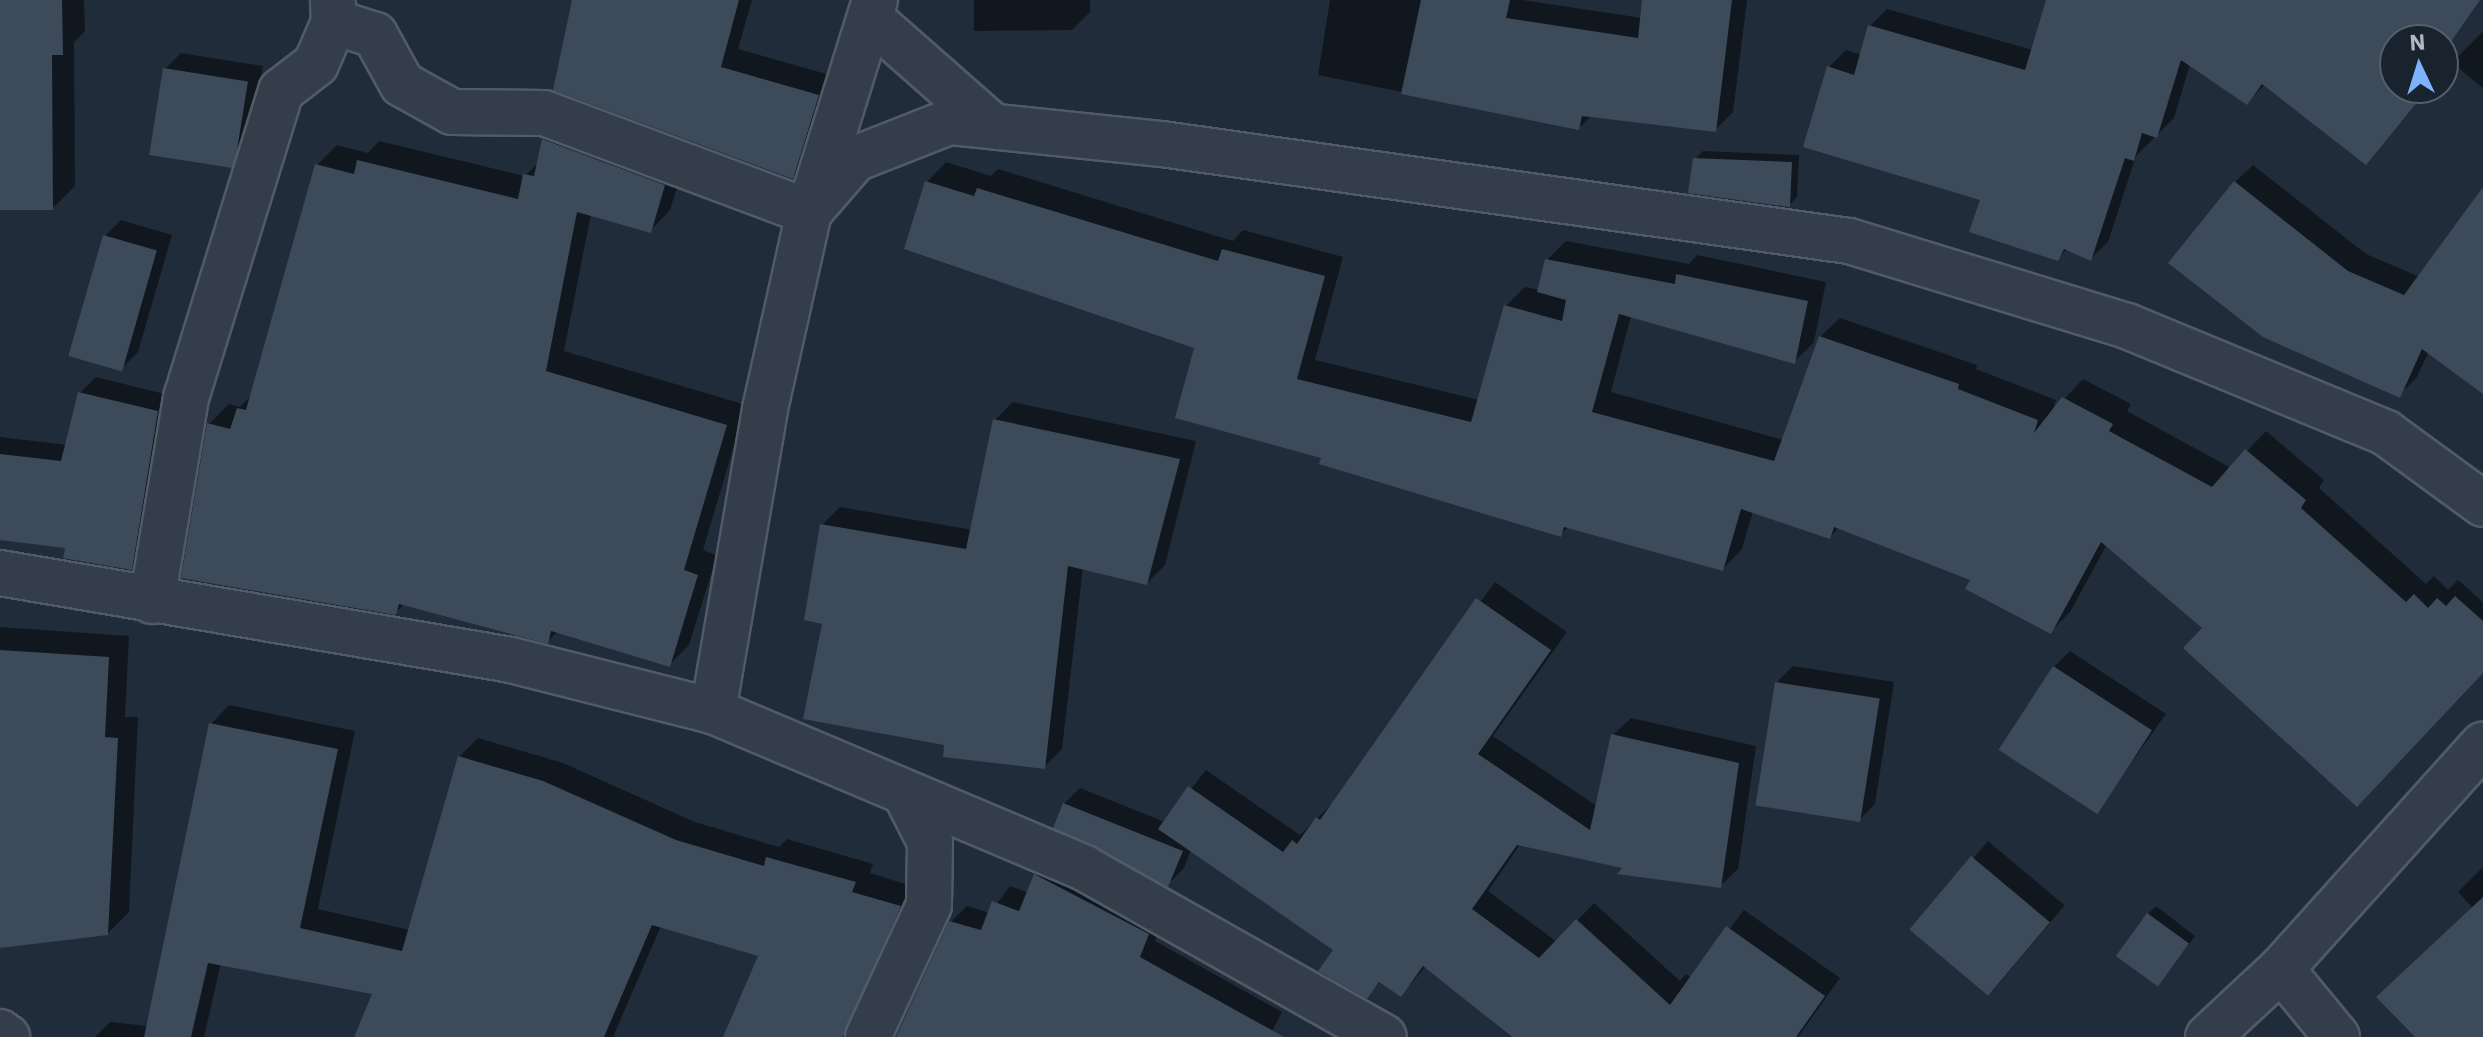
<!DOCTYPE html>
<html>
<head>
<meta charset="utf-8">
<style>
  body { margin:0 }
  #map { position:relative; width:2483px; height:1037px; overflow:hidden; background:#202c39; font-family:"IBM Plex Sans",sans-serif }
  div>[style] { position:absolute }
  .shadow>* { inset:0; background:#0007; transform-origin:0 0 }
  .building>* { inset:0; background:#3c4a59; transform-origin:0 0 }
  .roads { filter:drop-shadow(2px 0 #515b67) drop-shadow(-2px 0 #515b67) drop-shadow(0 2px #515b67) drop-shadow(0 -2px #515b67) }
  .minor>* { height:44px; margin:-22px; padding:0 22px; transform-origin:22px; border-radius:22px; background:#343e4a }
  span { translate:-50% -50%; white-space:nowrap; text-align:center; line-height:1.15; -webkit-text-stroke:8px #19232e; paint-order:stroke }
  .north { position:absolute; left:2379px; top:24px; width:80px; height:80px; box-sizing:border-box; background:#19232e; border:2px solid #555f6b; border-radius:50%; rotate:356deg; font-size:22px; font-weight:700; line-height:32px; text-align:center; color:#aeb8c6 }
  .north::after { content:''; display:block; margin:auto; width:28px; height:36px; background:#7db2fc; clip-path:polygon(50% 0,100% 100%,50% 72%,0 100%) }
</style>
</head>
<body>
<div id="map">
  <div class="shadow">
    <i style="clip-path:polygon(0 0,84px 0,85px 31px,74px 42px,75px 186px,53px 208px,0 208px)"></i>
    <i style="clip-path:polygon(574px 0,752px 0,738px 49px,837px 77px,811px 158px,792px 177px)"></i>
    <i style="clip-path:polygon(974px 0,1090px 0,1090px 12px,1072px 30px,974px 31px)"></i>
    <i style="clip-path:polygon(1330px 0,1523px 0,1642px 18px,1644px 0,1747px 0,1733px 112px,1715px 130px,1592px 115px,1579px 128px,1318px 75px)"></i>
    <i style="clip-path:polygon(2048px 0,2443px 0,2417px 40px,2395px 40px,2395px 72px,2387px 84px,2415px 106px,2366px 163px,2265px 84px,2247px 103px,2190px 64px,2174px 118px,2136px 156px,2108px 242px,2090px 259px,2067px 249px,2057px 259px,1829px 67px,1846px 50px,1862px 55px,1870px 26px,1887px 9px,2033px 50px)"></i>
    <i style="clip-path:polygon(2483px 31px,2483px 88px,2452px 63px)"></i>
    <i style="clip-path:polygon(181px 53px,263px 66px,247px 149px,231px 165px,165px 69px)"></i>
    <i style="clip-path:polygon(564px 120px,684px 165px,670px 210px,650px 231px,591px 214px,564px 351px,746px 405px,703px 550px,717px 555px,689px 645px,669px 665px,558px 631px,548px 641px,405px 603px,395px 613px,209px 424px,229px 404px,240px 407px,252px 395px,317px 165px,337px 145px,368px 153px,379px 141px,525px 176px,540px 161px,544px 140px)"></i>
    <i style="clip-path:polygon(1703px 151px,1799px 155px,1797px 197px,1789px 205px,1695px 159px)"></i>
    <i style="clip-path:polygon(946px 162px,991px 176px,998px 169px,1233px 241px,1243px 230px,1343px 257px,1315px 360px,1479px 400px,1506px 306px,1525px 287px,1540px 290px,1547px 260px,1566px 241px,1689px 264px,1697px 255px,1826px 282px,1814px 342px,1795px 361px,1631px 316px,1611px 392px,1784px 440px,1820px 337px,1840px 318px,1977px 365px,1976px 369px,2056px 400px,2052px 412px,2083px 379px,2131px 404px,2127px 411px,2231px 468px,2266px 431px,2324px 480px,2319px 488px,2426px 584px,2434px 576px,2448px 590px,2458px 580px,2483px 602px,2483px 671px,2205px 628px,2107px 544px,2070px 612px,2050px 632px,1973px 579px,1839px 527px,1830px 537px,1753px 511px,1742px 549px,1723px 569px,1569px 526px,1561px 534px,1323px 456px,1197px 346px,927px 182px)"></i>
    <i style="clip-path:polygon(2253px 165px,2366px 254px,2420px 277px,2483px 197px,2483px 392px,2429px 351px,2417px 377px,2399px 395px,2235px 182px)"></i>
    <i style="clip-path:polygon(121px 220px,172px 235px,138px 352px,122px 368px,105px 236px)"></i>
    <i style="clip-path:polygon(96px 377px,173px 396px,147px 552px,131px 568px,68px 546px,0 538px,0 437px,67px 445px,80px 393px)"></i>
    <i style="clip-path:polygon(1013px 402px,1196px 441px,1165px 565px,1147px 583px,1083px 567px,1062px 749px,1044px 767px,947px 743px,824px 622px,822px 525px,840px 507px,973px 530px,995px 420px)"></i>
    <i style="clip-path:polygon(1495px 582px,1567px 632px,1493px 736px,1597px 806px,1613px 735px,1631px 718px,1756px 746px,1738px 869px,1720px 886px,1521px 843px,1488px 891px,1557px 942px,1594px 903px,1680px 981px,1686px 974px,1692px 978px,1744px 910px,1840px 978px,1798px 1037px,1511px 1037px,1426px 966px,1401px 995px,1381px 981px,1367px 996px,1336px 950px,1191px 850px,1184px 868px,1168px 884px,1064px 804px,1080px 788px,1165px 822px,1206px 770px,1300px 835px,1335px 801px)"></i>
    <i style="clip-path:polygon(0 627px,129px 636px,125px 717px,138px 717px,129px 912px,107px 934px,0 946px)"></i>
    <i style="clip-path:polygon(2070px 651px,2166px 714px,2096px 812px,2054px 667px)"></i>
    <i style="clip-path:polygon(1793px 666px,1894px 682px,1875px 804px,1859px 820px,1777px 682px)"></i>
    <i style="clip-path:polygon(229px 705px,355px 731px,318px 909px,410px 930px,459px 757px,478px 738px,563px 763px,695px 822px,779px 847px,787px 839px,873px 864px,870px 873px,918px 888px,852px 1037px,726px 1037px,760px 955px,661px 926px,613px 1037px,361px 1037px,375px 993px,221px 963px,204px 1037px,95px 1037px,110px 1022px,148px 1026px,211px 724px)"></i>
    <i style="left:1988px;top:841px;width:100px;height:116px;rotate:40deg"></i>
    <i style="clip-path:polygon(1052px 859px,1164px 917px,1155px 941px,1282px 1012px,1269px 1037px,947px 1037px,951px 922px,967px 906px,990px 913px,1010px 886px,1029px 893px,1036px 875px)"></i>
    <i style="clip-path:polygon(2483px 867px,2483px 919px,2458px 892px)"></i>
    <i style="clip-path:polygon(2156px 906px,2195px 936px,2165px 976px,2148px 914px)"></i>
  </div>
  <div class="building">
    <i style="clip-path:polygon(0 0,62px 0,63px 55px,52px 55px,53px 210px,0 210px)"></i>
    <i style="clip-path:polygon(572px 0,739px 0,721px 67px,819px 95px,793px 179px,553px 90px)"></i>
    <i style="clip-path:polygon(1421px 0,1510px 0,1506px 18px,1638px 38px,1642px 0,1732px 0,1716px 132px,1582px 116px,1579px 130px,1401px 94px)"></i>
    <i style="clip-path:polygon(2046px 0,2480px 0,2443px 53px,2443px 40px,2395px 40px,2395px 88px,2429px 88px,2366px 165px,2262px 84px,2247px 105px,2181px 60px,2157px 138px,2142px 133px,2134px 161px,2125px 158px,2091px 261px,2064px 249px,2058px 261px,1969px 232px,1980px 200px,1803px 147px,1827px 66px,1854px 75px,1868px 25px,2025px 70px)"></i>
    <i style="left:163px;top:68px;width:86px;height:88px;rotate:9deg"></i>
    <i style="clip-path:polygon(542px 139px,665px 185px,651px 233px,577px 212px,546px 371px,727px 425px,684px 570px,698px 575px,670px 667px,551px 631px,548px 644px,399px 604px,396px 615px,181px 578px,207px 423px,230px 429px,237px 408px,246px 410px,315px 164px,354px 174px,357px 160px,518px 199px,523px 174px,534px 176px)"></i>
    <i style="clip-path:polygon(1693px 158px,1792px 162px,1790px 207px,1688px 193px)"></i>
    <i style="clip-path:polygon(925px 181px,974px 196px,977px 188px,1218px 261px,1222px 249px,1325px 276px,1297px 379px,1471px 422px,1504px 305px,1562px 321px,1566px 300px,1537px 292px,1545px 259px,1675px 284px,1676px 274px,1808px 301px,1795px 364px,1619px 314px,1592px 412px,1774px 461px,1819px 336px,1959px 384px,1958px 389px,2038px 420px,2034px 433px,2062px 397px,2113px 424px,2109px 431px,2212px 487px,2245px 449px,2306px 500px,2301px 508px,2406px 602px,2414px 594px,2428px 608px,2437px 598px,2446px 606px,2455px 596px,2483px 621px,2483px 673px,2357px 807px,2183px 648px,2202px 628px,2101px 542px,2051px 634px,1965px 589px,1970px 580px,1834px 527px,1830px 539px,1741px 509px,1723px 571px,1564px 527px,1561px 537px,1319px 464px,1321px 458px,1175px 418px,1194px 348px,904px 249px)"></i>
    <i style="clip-path:polygon(2234px 181px,2348px 271px,2404px 295px,2483px 187px,2483px 394px,2422px 349px,2400px 398px,2263px 337px,2168px 263px)"></i>
    <i style="left:103px;top:235px;width:56px;height:126px;rotate:16deg"></i>
    <i style="clip-path:polygon(78px 392px,158px 411px,132px 570px,63px 558px,65px 548px,0 540px,0 454px,61px 461px)"></i>
    <i style="clip-path:polygon(993px 419px,1180px 459px,1147px 585px,1068px 566px,1045px 769px,943px 757px,944px 745px,803px 719px,822px 624px,804px 620px,820px 524px,966px 549px)"></i>
    <i style="clip-path:polygon(1476px 598px,1551px 650px,1478px 754px,1590px 830px,1611px 734px,1739px 763px,1721px 888px,1617px 874px,1622px 868px,1517px 845px,1472px 909px,1539px 958px,1576px 919px,1670px 1005px,1726px 926px,1825px 996px,1796px 1037px,1512px 1037px,1423px 966px,1401px 997px,1379px 982px,1367px 999px,1318px 971px,1333px 950px,1158px 829px,1188px 786px,1283px 852px,1292px 840px,1297px 844px,1316px 817px,1320px 820px)"></i>
    <i style="clip-path:polygon(0 650px,109px 657px,105px 737px,118px 738px,108px 935px,0 948px)"></i>
    <i style="left:2053px;top:666px;width:118px;height:100px;rotate:33deg"></i>
    <i style="left:1775px;top:682px;width:106px;height:125px;rotate:9deg"></i>
    <i style="clip-path:polygon(209px 723px,338px 749px,300px 928px,402px 951px,458px 756px,543px 781px,676px 840px,764px 866px,766px 857px,856px 882px,852px 892px,901px 906px,843px 1037px,723px 1037px,758px 956px,652px 925px,604px 1037px,354px 1037px,372px 994px,208px 963px,191px 1037px,144px 1037px)"></i>
    <i style="clip-path:polygon(1063px 803px,1183px 851px,1168px 887px,1053px 828px)"></i>
    <i style="left:1971px;top:856px;width:103px;height:96px;rotate:40deg"></i>
    <i style="clip-path:polygon(1034px 874px,1149px 934px,1140px 957px,1284px 1037px,896px 1037px,949px 921px,981px 930px,992px 901px,1019px 911px)"></i>
    <i style="clip-path:polygon(2483px 897px,2483px 1037px,2415px 1037px,2376px 997px)"></i>
    <i style="left:2147px;top:913px;width:52px;height:53px;rotate:36deg"></i>
  </div>
  <div class="roads">
    <div class="minor">
      <i style="left:872px;top:20px;width:157px;rotate:41.4deg"></i>
      <i style="left:334px;top:22px;width:43px;rotate:17.6deg"></i>
      <i style="left:375px;top:35px;width:56px;rotate:61.1deg"></i>
      <i style="left:402px;top:84px;width:57px;rotate:29.2deg"></i>
      <i style="left:452px;top:112px;width:92px;rotate:0.6deg"></i>
      <i style="left:544px;top:113px;width:283px;rotate:20.5deg"></i>
      <i style="left:809px;top:212px;width:70px;rotate:-49deg"></i>
      <i style="left:855px;top:159px;width:101px;rotate:-21.5deg"></i>
      <i style="left:949px;top:122px;width:214px;rotate:5.9deg"></i>
      <i style="left:1162px;top:144px;width:694px;rotate:8.04deg"></i>
      <i style="left:1849px;top:241px;width:291px;rotate:17deg"></i>
      <i style="left:2127px;top:326px;width:280px;rotate:22.4deg"></i>
      <i style="left:2386px;top:433px;width:120px;rotate:36.2deg"></i>
      <i style="left:0;top:573px;width:518px;rotate:9.66deg"></i>
      <i style="left:511px;top:660px;width:208px;rotate:14.2deg"></i>
      <i style="left:713px;top:711px;width:403px;rotate:22.9deg"></i>
      <i style="left:1084px;top:868px;width:344px;rotate:29.4deg"></i>
      <i style="left:152px;top:601px;width:206px;rotate:-80.5deg"></i>
      <i style="left:186px;top:398px;width:321px;rotate:-72.8deg"></i>
      <i style="left:281px;top:91px;width:44px;rotate:-37.6deg"></i>
      <i style="left:316px;top:64px;width:46px;rotate:-66.8deg"></i>
      <i style="left:334px;top:22px;width:22px;rotate:-93deg"></i>
      <i style="left:713px;top:711px;width:306px;rotate:-80.2deg"></i>
      <i style="left:765px;top:409px;width:202px;rotate:-77.4deg"></i>
      <i style="left:809px;top:212px;width:222px;rotate:-72.7deg"></i>
      <i style="left:2281px;top:969px;width:88px;rotate:50.5deg"></i>
      <i style="left:0;top:1032px;width:9px;rotate:36deg"></i>
      <i style="left:868px;top:1037px;width:145px;rotate:-65.2deg"></i>
      <i style="left:929px;top:905px;width:63px;rotate:-89.1deg"></i>
      <i style="left:930px;top:842px;width:53px;rotate:-117.1deg"></i>
      <i style="left:2208px;top:1037px;width:100px;rotate:-43deg"></i>
      <i style="left:2281px;top:969px;width:302px;rotate:-48deg"></i>
    </div>
  </div>
  <div class="north">N</div>
</div>
</body>
</html>
